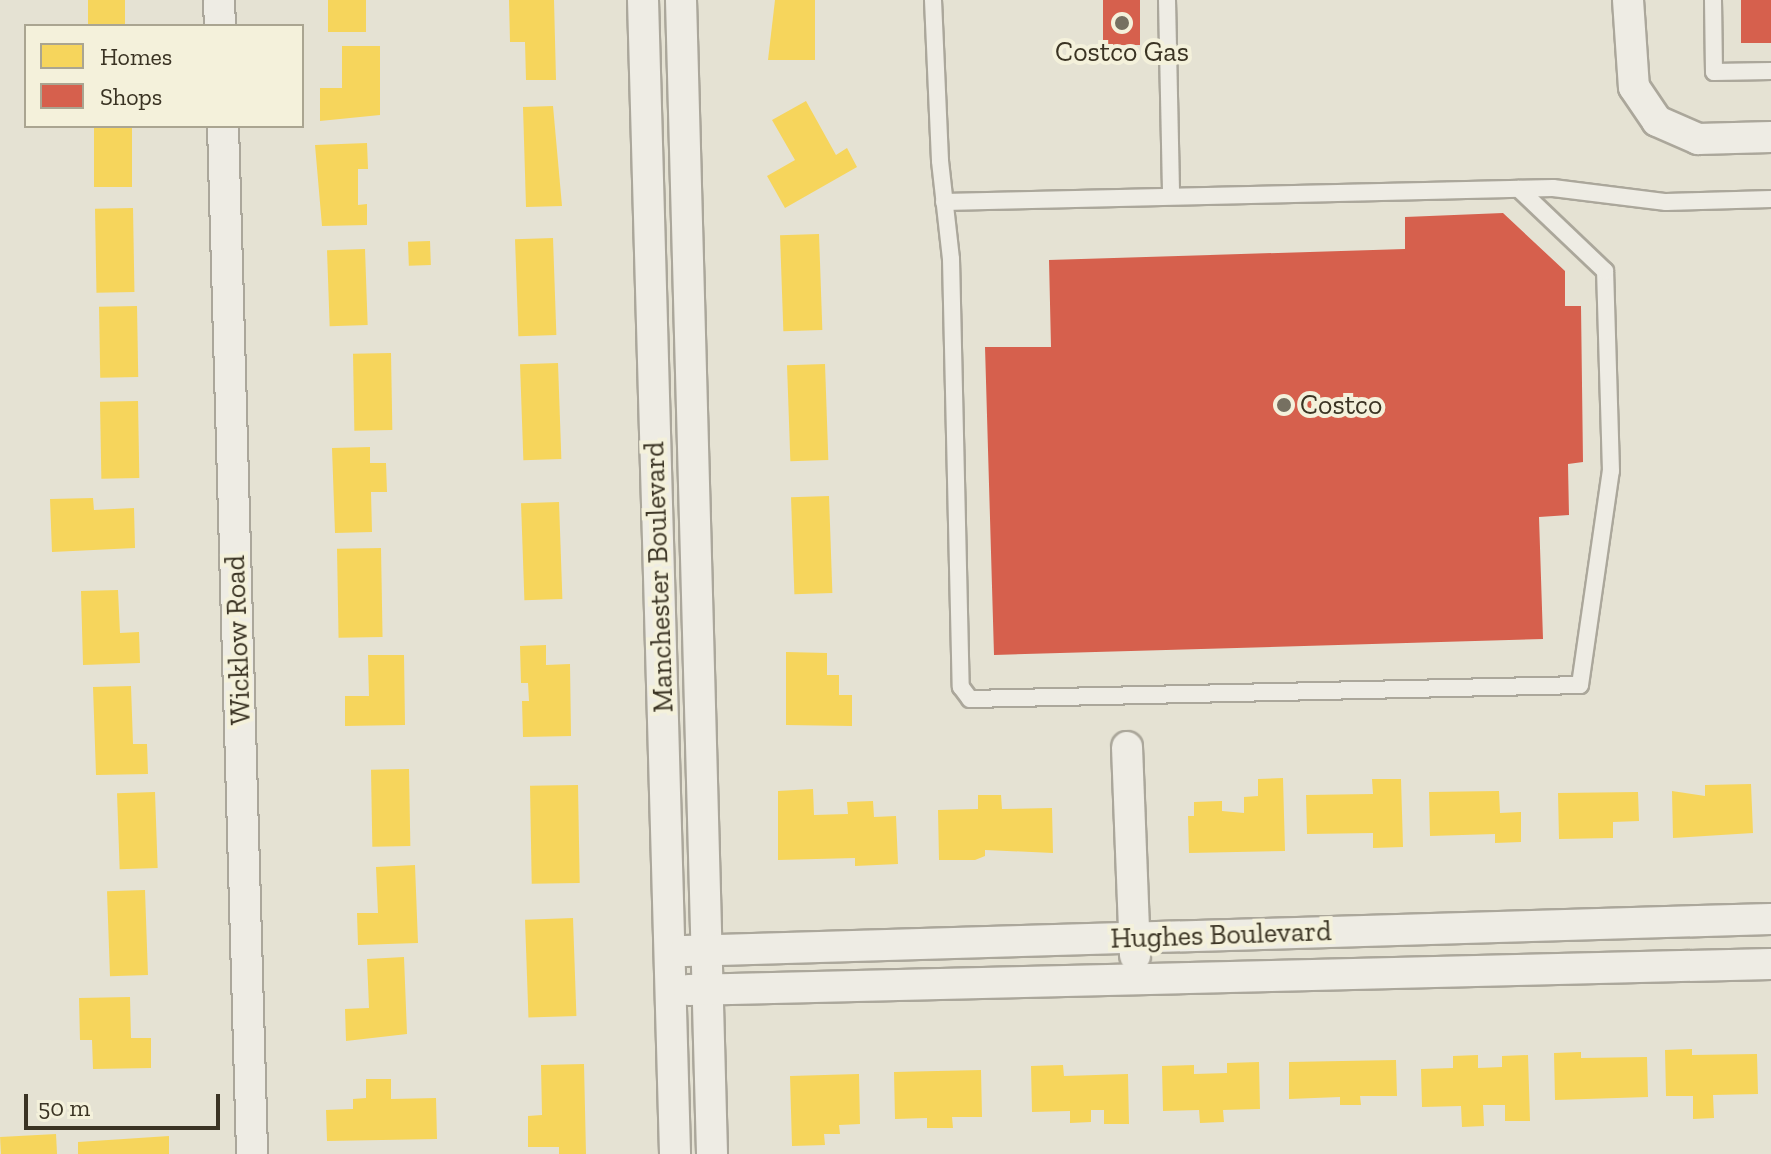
<!DOCTYPE html>
<html>
<head>
<meta charset="utf-8">
<style>
  body { margin:0 }
  #map { position:relative; width:1771px; height:1154px; overflow:hidden; background:#e5e2d3; font-family:"Zilla Slab",serif }
  div>[style] { position:absolute }
  .homes>* { inset:0; background:#f6d55c; transform-origin:0 0 }
  .shops>* { inset:0; background:#d6604d; transform-origin:0 0 }
  .roads { filter:drop-shadow(2px 0 #aba79b) drop-shadow(-2px 0 #aba79b) drop-shadow(0 2px #aba79b) drop-shadow(0 -2px #aba79b) }
  .lane>* { height:16px; margin:-8px; padding:0 8px; transform-origin:8px; border-radius:8px; background:#eeece4 }
  .street>* { height:30px; margin:-15px; padding:0 15px; transform-origin:15px; border-radius:15px; background:#eeece4 }
  .dots>* { width:22px; height:22px; translate:-50% -50%; box-sizing:border-box; border:4px solid #f4f1db; border-radius:50% }
  span { translate:-50% -50%; white-space:nowrap; text-align:center; line-height:1.15; -webkit-text-stroke:8px #f4f1db; paint-order:stroke }
  .poi-label { font-size:28px; color:#3a3323 }
  .left { translate:0 -50%; text-align:left }
  .street-label { font-size:28px; color:#3a3323 }
  .legend { position:absolute; left:24px; top:24px; width:280px; height:104px; box-sizing:border-box; background:#f4f1db; border:2px solid #aaa591; margin:0; padding:10px 14px; list-style:none; font-size:24px; color:#3a3323 }
  .legend li { display:flex; align-items:center; gap:16px; height:40px }
  .legend b { width:40px; border:2px solid #aaa591 }
  .scale { position:absolute; left:24px; top:1094px; width:196px; height:36px; box-sizing:border-box; border:4px solid #3a3323; border-top:0; padding-left:10px; font-size:24px; line-height:28px; white-space:nowrap; color:#3a3323; -webkit-text-stroke:6px #f4f1db; paint-order:stroke }
</style>
</head>
<body>
<div id="map">
  <div class="homes">
    <i style="left:88px;top:0;width:37px;height:26px"></i>
    <i style="left:328px;top:0;width:38px;height:32px"></i>
    <i style="clip-path:polygon(509px 0,554px 0,556px 80px,526px 80px,525px 42px,510px 42px)"></i>
    <i style="clip-path:polygon(775px 0,815px 0,815px 60px,768px 60px)"></i>
    <i style="clip-path:polygon(342px 46px,380px 46px,380px 115px,320px 121px,320px 88px,342px 88px)"></i>
    <i style="clip-path:polygon(806px 101px,836px 155px,847px 148px,857px 167px,785px 208px,767px 176px,795px 160px,772px 120px)"></i>
    <i style="clip-path:polygon(553px 106px,562px 206px,526px 207px,523px 107px)"></i>
    <i style="left:94px;top:126px;width:38px;height:61px"></i>
    <i style="clip-path:polygon(367px 143px,368px 169px,358px 169px,358px 205px,367px 204px,367px 225px,322px 226px,315px 145px)"></i>
    <i style="left:133px;top:208px;width:84px;height:38px;rotate:89deg"></i>
    <i style="left:819px;top:234px;width:96px;height:39px;rotate:88deg"></i>
    <i style="left:553px;top:238px;width:97px;height:38px;rotate:88deg"></i>
    <i style="left:430px;top:241px;width:24px;height:22px;rotate:88deg"></i>
    <i style="left:365px;top:249px;width:76px;height:38px;rotate:88deg"></i>
    <i style="left:137px;top:306px;width:71px;height:38px;rotate:89deg"></i>
    <i style="left:391px;top:353px;width:77px;height:38px;rotate:89deg"></i>
    <i style="left:558px;top:363px;width:96px;height:38px;rotate:88deg"></i>
    <i style="left:825px;top:364px;width:96px;height:38px;rotate:88deg"></i>
    <i style="left:138px;top:401px;width:77px;height:38px;rotate:89deg"></i>
    <i style="clip-path:polygon(370px 447px,370px 463px,386px 463px,387px 492px,371px 492px,372px 532px,335px 533px,332px 448px)"></i>
    <i style="left:829px;top:496px;width:97px;height:38px;rotate:88deg"></i>
    <i style="clip-path:polygon(93px 498px,94px 510px,134px 508px,135px 548px,52px 552px,50px 499px)"></i>
    <i style="left:559px;top:502px;width:97px;height:38px;rotate:88deg"></i>
    <i style="left:381px;top:548px;width:89px;height:44px;rotate:89deg"></i>
    <i style="clip-path:polygon(118px 590px,120px 633px,139px 632px,140px 663px,83px 665px,81px 591px)"></i>
    <i style="clip-path:polygon(546px 645px,546px 665px,570px 664px,571px 736px,523px 737px,522px 701px,529px 701px,528px 683px,521px 683px,520px 646px)"></i>
    <i style="clip-path:polygon(786px 652px,827px 653px,827px 675px,839px 675px,839px 695px,852px 695px,852px 726px,786px 725px)"></i>
    <i style="clip-path:polygon(368px 655px,404px 655px,405px 725px,345px 726px,345px 696px,369px 696px)"></i>
    <i style="clip-path:polygon(131px 686px,133px 744px,147px 744px,148px 774px,96px 775px,93px 687px)"></i>
    <i style="left:409px;top:769px;width:77px;height:38px;rotate:89deg"></i>
    <i style="clip-path:polygon(1283px 778px,1285px 851px,1189px 853px,1188px 816px,1194px 816px,1194px 802px,1222px 801px,1222px 811px,1244px 813px,1244px 797px,1258px 796px,1258px 779px)"></i>
    <i style="clip-path:polygon(1372px 779px,1401px 779px,1403px 847px,1373px 848px,1373px 833px,1307px 834px,1306px 795px,1373px 794px)"></i>
    <i style="clip-path:polygon(1751px 784px,1753px 833px,1673px 838px,1672px 791px,1705px 796px,1705px 785px)"></i>
    <i style="left:578px;top:785px;width:98px;height:48px;rotate:89deg"></i>
    <i style="clip-path:polygon(813px 789px,814px 815px,848px 814px,847px 802px,873px 801px,874px 817px,896px 816px,898px 864px,855px 866px,855px 858px,778px 860px,778px 791px)"></i>
    <i style="clip-path:polygon(1499px 791px,1500px 813px,1521px 812px,1521px 842px,1495px 843px,1495px 834px,1430px 836px,1429px 792px)"></i>
    <i style="left:155px;top:792px;width:76px;height:38px;rotate:88deg"></i>
    <i style="clip-path:polygon(1638px 792px,1639px 821px,1613px 822px,1613px 838px,1559px 839px,1558px 793px)"></i>
    <i style="clip-path:polygon(978px 795px,1001px 795px,1002px 809px,1052px 808px,1053px 853px,985px 850px,985px 856px,975px 860px,939px 860px,938px 810px,978px 809px)"></i>
    <i style="clip-path:polygon(415px 865px,418px 943px,358px 945px,357px 913px,378px 913px,376px 867px)"></i>
    <i style="left:145px;top:890px;width:85px;height:38px;rotate:88deg"></i>
    <i style="left:573px;top:918px;width:98px;height:48px;rotate:88deg"></i>
    <i style="clip-path:polygon(404px 957px,407px 1034px,346px 1041px,345px 1009px,369px 1008px,367px 959px)"></i>
    <i style="clip-path:polygon(130px 997px,131px 1038px,151px 1038px,151px 1068px,93px 1069px,92px 1040px,80px 1040px,79px 998px)"></i>
    <i style="clip-path:polygon(1692px 1049px,1692px 1055px,1757px 1054px,1758px 1094px,1713px 1095px,1714px 1118px,1693px 1119px,1693px 1096px,1666px 1096px,1665px 1050px)"></i>
    <i style="clip-path:polygon(1581px 1052px,1581px 1058px,1647px 1057px,1648px 1097px,1555px 1100px,1554px 1053px)"></i>
    <i style="clip-path:polygon(1478px 1055px,1478px 1068px,1502px 1067px,1502px 1056px,1528px 1055px,1530px 1121px,1505px 1121px,1505px 1105px,1483px 1105px,1484px 1126px,1462px 1127px,1461px 1106px,1422px 1107px,1421px 1069px,1453px 1068px,1453px 1056px)"></i>
    <i style="clip-path:polygon(1396px 1060px,1397px 1096px,1360px 1096px,1361px 1105px,1340px 1105px,1340px 1097px,1289px 1099px,1289px 1062px)"></i>
    <i style="clip-path:polygon(1259px 1062px,1260px 1109px,1223px 1110px,1224px 1122px,1200px 1123px,1199px 1110px,1163px 1111px,1162px 1066px,1194px 1065px,1194px 1074px,1227px 1073px,1227px 1063px)"></i>
    <i style="clip-path:polygon(584px 1064px,586px 1154px,559px 1154px,559px 1147px,528px 1147px,528px 1116px,542px 1115px,541px 1065px)"></i>
    <i style="clip-path:polygon(1063px 1065px,1064px 1076px,1128px 1074px,1129px 1124px,1104px 1124px,1104px 1110px,1091px 1110px,1091px 1122px,1070px 1123px,1070px 1111px,1032px 1112px,1031px 1066px)"></i>
    <i style="clip-path:polygon(981px 1070px,982px 1117px,952px 1117px,953px 1128px,927px 1128px,927px 1118px,895px 1119px,894px 1072px)"></i>
    <i style="clip-path:polygon(859px 1074px,860px 1124px,839px 1125px,840px 1134px,824px 1134px,825px 1145px,792px 1146px,790px 1076px)"></i>
    <i style="clip-path:polygon(366px 1079px,391px 1079px,391px 1099px,436px 1098px,437px 1139px,327px 1141px,326px 1110px,353px 1109px,353px 1099px,366px 1098px)"></i>
    <i style="left:56px;top:1134px;width:20px;height:56px;rotate:87deg"></i>
    <i style="clip-path:polygon(169px 1136px,169px 1154px,78px 1154px,78px 1142px)"></i>
  </div>
  <div class="shops">
    <i style="left:1103px;top:0;width:37px;height:45px"></i>
    <i style="left:1741px;top:0;width:30px;height:43px"></i>
    <i style="clip-path:polygon(1503px 213px,1565px 271px,1565px 306px,1581px 306px,1583px 462px,1568px 464px,1569px 515px,1539px 517px,1543px 639px,994px 655px,985px 347px,1051px 347px,1049px 260px,1405px 249px,1405px 217px)"></i>
  </div>
  <div class="roads">
    <div class="lane">
      <i style="left:933px;top:0;width:161px;rotate:87.5deg"></i>
      <i style="left:940px;top:161px;width:99px;rotate:83.6deg"></i>
      <i style="left:951px;top:259px;width:428px;rotate:88.7deg"></i>
      <i style="left:961px;top:687px;width:15px;rotate:53deg"></i>
      <i style="left:970px;top:699px;width:610px;rotate:-1.31deg"></i>
      <i style="left:1580px;top:685px;width:216px;rotate:-81.8deg"></i>
      <i style="left:1611px;top:471px;width:200px;rotate:-91.7deg"></i>
      <i style="left:1605px;top:271px;width:119px;rotate:-136.4deg"></i>
      <i style="left:1167px;top:0;width:196px;rotate:88.8deg"></i>
      <i style="left:1713px;top:0;width:72px;rotate:89.2deg"></i>
      <i style="left:1714px;top:72px;width:57px;rotate:-1deg"></i>
      <i style="left:944px;top:202px;width:609px;rotate:-1.32deg"></i>
      <i style="left:1553px;top:188px;width:114px;rotate:7.1deg"></i>
      <i style="left:1666px;top:202px;width:105px;rotate:-1.6deg"></i>
    </div>
    <div class="street">
      <i style="left:219px;top:0;width:26px;rotate:88deg"></i>
      <i style="left:643px;top:0;width:1154px;rotate:88.41deg"></i>
      <i style="left:681px;top:0;width:1154px;rotate:88.46deg"></i>
      <i style="left:1628px;top:0;width:87px;rotate:86.1deg"></i>
      <i style="left:1634px;top:87px;width:41px;rotate:55.9deg"></i>
      <i style="left:1657px;top:121px;width:45px;rotate:23.7deg"></i>
      <i style="left:1698px;top:139px;width:73px;rotate:-1.6deg"></i>
      <i style="left:223px;top:126px;width:1028px;rotate:88.38deg"></i>
      <i style="left:1127px;top:747px;width:209px;rotate:87.8deg"></i>
      <i style="left:685px;top:951px;width:1086px;rotate:-1.69deg"></i>
      <i style="left:689px;top:990px;width:1082px;rotate:-1.38deg"></i>
    </div>
  </div>
  <div class="dots">
    <i style="left:1122px;top:23px;background:#767061"></i>
    <i style="left:1284px;top:405px;background:#767061"></i>
  </div>
  <div class="poi-label">
    <span style="left:1122px;top:52px">Costco Gas</span>
    <span class="left" style="left:1300px;top:405px">Costco</span>
  </div>
  <div class="street-label">
    <span style="left:659px;top:577px;rotate:-92deg">Manchester Boulevard</span>
    <span style="left:238px;top:640px;rotate:-92deg">Wicklow Road</span>
    <span style="left:1221px;top:935px;rotate:-2deg">Hughes Boulevard</span>
  </div>
  <ul class="legend">
  <li><b style="height:22px;background:#f6d55c"></b>Homes</li>
  <li><b style="height:22px;background:#d6604d"></b>Shops</li>
  </ul>
  <div class="scale">50 m</div>
</div>
</body>
</html>
